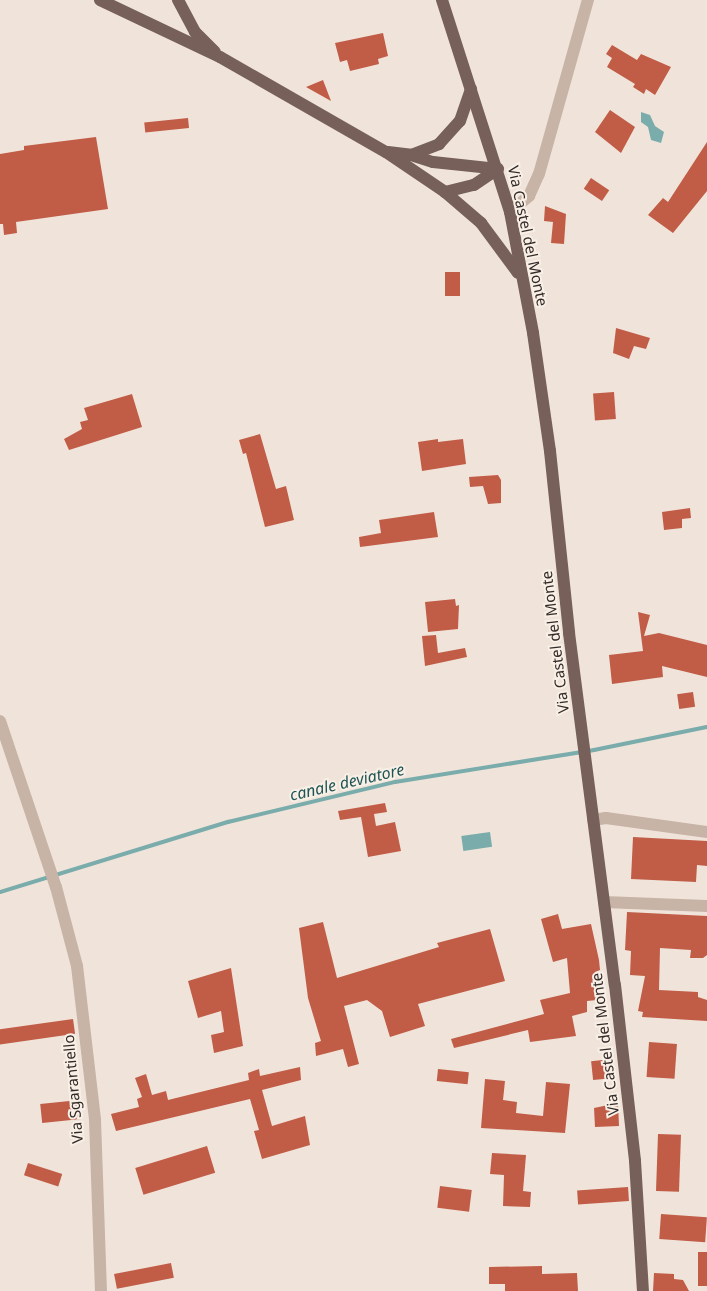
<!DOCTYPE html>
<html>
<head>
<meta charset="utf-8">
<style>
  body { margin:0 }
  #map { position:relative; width:707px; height:1291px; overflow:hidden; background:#f0e4da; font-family:"Noto Sans",sans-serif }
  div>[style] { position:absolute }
  .water>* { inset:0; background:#7aacab; transform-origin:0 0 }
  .stream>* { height:4px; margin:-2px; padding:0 2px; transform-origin:2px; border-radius:2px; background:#7aacab }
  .building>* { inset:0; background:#c15c47; transform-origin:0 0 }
  .minor>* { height:12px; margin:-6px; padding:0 6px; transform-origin:6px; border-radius:6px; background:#c8b3a7 }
  .major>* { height:12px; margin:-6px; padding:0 6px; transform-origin:6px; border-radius:6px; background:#766059 }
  span { translate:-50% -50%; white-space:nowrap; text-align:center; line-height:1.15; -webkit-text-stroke:4px #f8efe6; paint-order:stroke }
  .street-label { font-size:15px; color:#342a27 }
  .water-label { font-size:16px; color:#1e5454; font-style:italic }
</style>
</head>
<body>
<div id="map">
  <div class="water">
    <i style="clip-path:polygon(641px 112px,650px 115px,655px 126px,664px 132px,661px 143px,651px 140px,648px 127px,641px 122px)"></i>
    <i style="left:490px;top:832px;width:15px;height:29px;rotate:82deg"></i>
  </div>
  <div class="stream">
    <i style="left:0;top:892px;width:239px;rotate:-17.1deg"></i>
    <i style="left:228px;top:822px;width:172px;rotate:-13.5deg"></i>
    <i style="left:395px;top:782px;width:202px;rotate:-9.1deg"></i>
    <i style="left:594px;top:750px;width:115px;rotate:-11.5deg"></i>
  </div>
  <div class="building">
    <i style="clip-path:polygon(383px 33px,388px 56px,378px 59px,379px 64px,350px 71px,347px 60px,340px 62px,335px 43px)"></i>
    <i style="clip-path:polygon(612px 45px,637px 60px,641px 54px,671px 67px,655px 95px,646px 89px,644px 94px,633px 87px,635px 84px,607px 67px,612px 58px,606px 54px)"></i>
    <i style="clip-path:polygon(323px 80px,331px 101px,306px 87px)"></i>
    <i style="clip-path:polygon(610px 110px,635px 127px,621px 153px,595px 132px)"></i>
    <i style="left:188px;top:118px;width:10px;height:44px;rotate:84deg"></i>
    <i style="clip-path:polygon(96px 137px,108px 209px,16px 222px,17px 233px,4px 235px,3px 224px,0 224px,0 154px,24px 150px,24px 146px)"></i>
    <i style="clip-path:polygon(707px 142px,707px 191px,673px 233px,648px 215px,663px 198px,668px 202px)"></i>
    <i style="left:591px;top:178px;width:22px;height:13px;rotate:34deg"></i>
    <i style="clip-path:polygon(545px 206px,566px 214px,564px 244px,551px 243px,553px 222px,544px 221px)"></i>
    <i style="left:445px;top:272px;width:15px;height:24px"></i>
    <i style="clip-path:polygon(616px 328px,650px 338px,646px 349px,634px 346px,629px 359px,613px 353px)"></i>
    <i style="left:614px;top:392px;width:27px;height:21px;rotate:86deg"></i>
    <i style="clip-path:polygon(132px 394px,142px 427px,69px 450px,64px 439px,82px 429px,80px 422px,88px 420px,84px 408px)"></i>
    <i style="clip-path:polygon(260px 434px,276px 489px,286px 486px,294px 520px,265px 527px,246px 453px,243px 454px,239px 440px)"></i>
    <i style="clip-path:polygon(438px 439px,438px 442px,463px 439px,466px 464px,422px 471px,418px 442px)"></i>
    <i style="clip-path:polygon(498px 475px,501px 480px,501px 503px,488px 504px,483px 486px,470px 487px,469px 477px)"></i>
    <i style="clip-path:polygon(690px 508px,691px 518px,682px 519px,682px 528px,664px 530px,662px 512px)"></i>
    <i style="clip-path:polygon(434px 512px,438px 537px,360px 547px,359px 537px,381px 533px,379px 520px)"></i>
    <i style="clip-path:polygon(455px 599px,456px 606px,459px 605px,458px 629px,428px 632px,425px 602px)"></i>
    <i style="clip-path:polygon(638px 612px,650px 615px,644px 636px,659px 633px,707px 645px,707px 677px,662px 666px,663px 677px,612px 684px,609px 655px,643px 651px)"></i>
    <i style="clip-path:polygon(436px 635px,438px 653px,465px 648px,467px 657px,425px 666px,422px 636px)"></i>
    <i style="left:693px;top:692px;width:15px;height:16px;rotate:82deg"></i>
    <i style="clip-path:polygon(385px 803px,387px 812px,374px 814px,376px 826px,395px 822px,401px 851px,368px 857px,361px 817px,340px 820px,338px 811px)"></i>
    <i style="clip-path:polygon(633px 837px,707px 841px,707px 866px,697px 865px,696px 882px,631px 879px)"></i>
    <i style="clip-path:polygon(627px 912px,707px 916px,707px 955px,703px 958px,690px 958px,691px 950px,660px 948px,659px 990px,698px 992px,698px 997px,707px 1000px,707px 1021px,642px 1017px,643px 1012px,638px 1011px,645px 976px,630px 975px,631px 951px,625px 950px)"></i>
    <i style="clip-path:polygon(558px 914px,562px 929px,591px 924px,599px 960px,600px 970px,595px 972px,597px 1000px,587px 1001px,587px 1012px,572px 1016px,576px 1036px,530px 1042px,528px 1030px,454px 1048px,451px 1039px,544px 1014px,540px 1000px,570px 993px,567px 958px,553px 962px,541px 919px)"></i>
    <i style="clip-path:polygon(323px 922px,337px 978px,439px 947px,437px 943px,490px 929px,505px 981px,418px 1004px,425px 1026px,390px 1037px,382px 1011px,367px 1000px,344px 1006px,359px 1064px,348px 1067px,343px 1049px,316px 1056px,315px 1043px,321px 1041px,308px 998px,299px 928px)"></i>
    <i style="clip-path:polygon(231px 968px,243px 1046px,214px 1053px,211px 1035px,224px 1032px,221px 1011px,198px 1018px,188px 981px)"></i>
    <i style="left:73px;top:1019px;width:15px;height:80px;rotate:82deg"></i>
    <i style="left:649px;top:1042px;width:28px;height:35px;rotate:4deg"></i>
    <i style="left:612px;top:1059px;width:19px;height:21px;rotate:84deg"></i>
    <i style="clip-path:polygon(300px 1067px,301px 1080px,262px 1090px,272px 1126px,305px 1116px,310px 1145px,262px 1159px,254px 1131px,259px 1130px,250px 1099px,116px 1131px,111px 1114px,139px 1107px,137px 1099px,142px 1097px,135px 1078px,146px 1074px,152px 1095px,166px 1091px,168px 1100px,249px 1080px,248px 1073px,259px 1069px,260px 1076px)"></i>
    <i style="left:438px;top:1069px;width:31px;height:12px;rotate:6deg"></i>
    <i style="clip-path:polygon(485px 1079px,505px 1081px,503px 1100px,517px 1102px,516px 1113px,543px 1116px,546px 1082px,570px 1084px,565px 1133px,481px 1128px)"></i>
    <i style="left:79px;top:1100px;width:19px;height:39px;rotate:84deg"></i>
    <i style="clip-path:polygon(618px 1103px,619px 1126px,595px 1127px,594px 1108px)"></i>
    <i style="left:658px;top:1134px;width:23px;height:57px;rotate:2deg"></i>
    <i style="left:207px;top:1146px;width:28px;height:75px;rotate:73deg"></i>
    <i style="clip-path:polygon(492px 1153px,526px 1155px,523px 1191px,531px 1192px,530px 1207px,503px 1206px,504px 1175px,490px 1174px)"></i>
    <i style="left:28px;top:1163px;width:36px;height:13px;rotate:18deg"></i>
    <i style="left:440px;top:1186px;width:32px;height:22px;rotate:7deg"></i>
    <i style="left:628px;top:1187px;width:14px;height:51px;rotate:86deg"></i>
    <i style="left:661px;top:1214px;width:46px;height:25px;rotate:4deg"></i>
    <i style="left:698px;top:1252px;width:9px;height:34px"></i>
    <i style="left:171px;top:1263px;width:15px;height:58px;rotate:79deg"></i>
    <i style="clip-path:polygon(542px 1266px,542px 1274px,577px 1273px,578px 1291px,505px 1291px,505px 1284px,489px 1284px,489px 1267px)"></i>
    <i style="clip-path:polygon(654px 1273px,674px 1274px,674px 1279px,683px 1280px,689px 1291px,653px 1291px)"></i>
  </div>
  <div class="minor">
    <i style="left:510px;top:212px;width:25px;rotate:-40deg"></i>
    <i style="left:529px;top:196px;width:24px;rotate:-66deg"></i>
    <i style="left:539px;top:174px;width:181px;rotate:-74.3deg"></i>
    <i style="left:0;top:721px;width:175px;rotate:71.4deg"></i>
    <i style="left:56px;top:887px;width:82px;rotate:75.1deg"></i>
    <i style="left:77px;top:966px;width:155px;rotate:83.3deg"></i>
    <i style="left:95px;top:1120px;width:171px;rotate:88deg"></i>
    <i style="left:593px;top:820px;width:13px;rotate:-9deg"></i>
    <i style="left:606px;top:818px;width:102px;rotate:7.9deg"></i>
    <i style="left:604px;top:902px;width:103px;rotate:2.2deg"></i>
  </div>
  <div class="major">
    <i style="left:100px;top:0;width:133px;rotate:25.4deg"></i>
    <i style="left:220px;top:57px;width:191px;rotate:29.8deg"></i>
    <i style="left:386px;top:152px;width:71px;rotate:34.1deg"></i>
    <i style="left:445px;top:192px;width:48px;rotate:40.7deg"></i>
    <i style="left:481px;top:223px;width:62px;rotate:53.5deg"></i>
    <i style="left:178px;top:0;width:36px;rotate:62deg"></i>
    <i style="left:195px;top:32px;width:28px;rotate:45deg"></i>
    <i style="left:442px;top:0;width:223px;rotate:72.2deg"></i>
    <i style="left:510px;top:212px;width:123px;rotate:79.2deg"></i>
    <i style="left:533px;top:333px;width:119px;rotate:81.8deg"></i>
    <i style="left:550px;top:451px;width:183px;rotate:84deg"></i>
    <i style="left:569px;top:633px;width:355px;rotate:82.6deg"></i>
    <i style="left:615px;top:985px;width:177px;rotate:83.5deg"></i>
    <i style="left:635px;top:1161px;width:130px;rotate:86.5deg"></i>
    <i style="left:388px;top:152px;width:23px;rotate:7deg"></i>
    <i style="left:411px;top:155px;width:30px;rotate:-21deg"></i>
    <i style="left:439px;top:144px;width:31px;rotate:-48deg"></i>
    <i style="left:460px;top:121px;width:34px;rotate:-71deg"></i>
    <i style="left:411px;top:155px;width:23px;rotate:18deg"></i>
    <i style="left:433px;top:162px;width:65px;rotate:6.1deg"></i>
    <i style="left:445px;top:192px;width:30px;rotate:-14deg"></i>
    <i style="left:474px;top:185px;width:29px;rotate:-34deg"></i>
  </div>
  <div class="street-label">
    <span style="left:528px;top:236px;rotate:78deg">Via Castel del Monte</span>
    <span style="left:555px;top:642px;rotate:-97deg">Via Castel del Monte</span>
    <span style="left:605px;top:1044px;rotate:-97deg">Via Castel del Monte</span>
    <span style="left:73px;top:1089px;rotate:-95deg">Via Sgarantiello</span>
  </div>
  <div class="water-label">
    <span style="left:347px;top:782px;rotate:-13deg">canale deviatore</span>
  </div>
</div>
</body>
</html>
